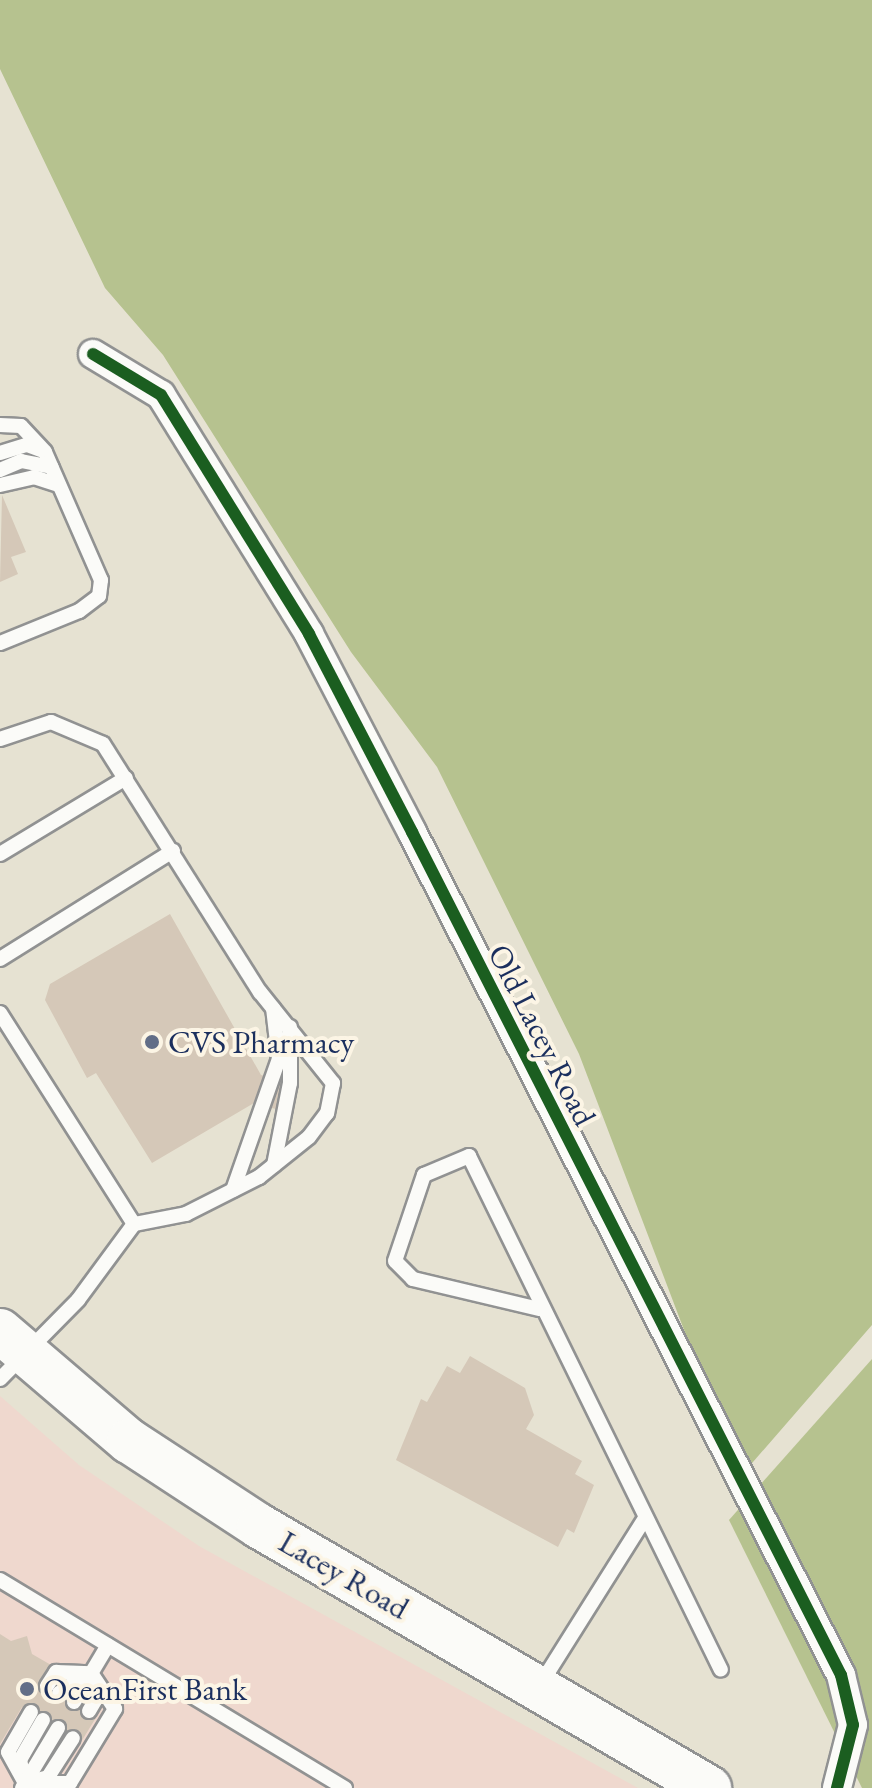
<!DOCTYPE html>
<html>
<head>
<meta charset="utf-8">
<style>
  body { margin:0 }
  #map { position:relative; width:872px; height:1788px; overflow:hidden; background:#e6e2d2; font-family:"EB Garamond",serif }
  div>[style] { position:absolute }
  .built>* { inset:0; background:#efd8ce }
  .forest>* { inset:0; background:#b6c28f }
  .building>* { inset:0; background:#d5c8b8 }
  .roads { filter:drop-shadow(2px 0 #919292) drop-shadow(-2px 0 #919292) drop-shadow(0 2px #919292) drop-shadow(0 -2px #919292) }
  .lane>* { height:14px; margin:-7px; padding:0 7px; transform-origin:7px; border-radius:7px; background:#fbfbf8 }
  .street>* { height:28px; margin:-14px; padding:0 14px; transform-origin:14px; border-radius:14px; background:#fbfbf8 }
  .primary>* { height:44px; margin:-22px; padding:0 22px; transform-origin:22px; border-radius:22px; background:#fbfbf8 }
  .cycleway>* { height:12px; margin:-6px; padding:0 6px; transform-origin:6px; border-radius:6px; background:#1b5e20 }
  .dots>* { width:22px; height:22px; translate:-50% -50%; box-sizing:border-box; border:4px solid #fcf5e5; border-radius:50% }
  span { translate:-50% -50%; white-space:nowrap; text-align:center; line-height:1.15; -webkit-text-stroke:8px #fcf5e5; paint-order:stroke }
  .street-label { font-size:32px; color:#1b2f5e }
  .poi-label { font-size:32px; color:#1b2f5e }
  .left { translate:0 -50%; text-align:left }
</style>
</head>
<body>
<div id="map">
  <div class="built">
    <i style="clip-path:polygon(0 1396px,79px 1465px,199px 1546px,638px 1788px,0 1788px)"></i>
  </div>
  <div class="forest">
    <i style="clip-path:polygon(0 0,872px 0,872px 1325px,740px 1477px,579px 1054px,437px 767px,351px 652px,163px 355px,105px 288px,0 69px)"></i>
    <i style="clip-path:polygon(872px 1359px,872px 1788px,862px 1788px,729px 1520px)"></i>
  </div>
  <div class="building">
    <i style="clip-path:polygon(2px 495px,26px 552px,11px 557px,18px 574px,0 582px)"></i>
    <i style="clip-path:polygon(170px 914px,261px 1075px,290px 1083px,283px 1111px,254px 1103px,152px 1163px,96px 1073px,87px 1078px,45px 1000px,50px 984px)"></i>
    <i style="clip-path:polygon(470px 1356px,525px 1388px,534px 1415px,526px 1429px,582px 1461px,575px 1474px,594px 1485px,574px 1533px,567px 1529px,558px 1547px,396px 1460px,421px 1399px,427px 1402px,447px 1366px,460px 1373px)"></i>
    <i style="clip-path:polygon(0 1634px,11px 1641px,27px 1636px,32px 1654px,51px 1665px,41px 1682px,97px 1716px,81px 1742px,22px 1707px,0 1744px)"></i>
  </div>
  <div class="roads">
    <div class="lane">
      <i style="left:0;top:425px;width:21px;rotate:3deg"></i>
      <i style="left:21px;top:426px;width:35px;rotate:47deg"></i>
      <i style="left:45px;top:452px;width:140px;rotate:66.4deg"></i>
      <i style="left:101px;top:580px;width:16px;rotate:97deg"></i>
      <i style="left:99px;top:596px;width:25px;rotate:143deg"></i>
      <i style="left:79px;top:611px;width:85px;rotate:157.9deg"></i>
      <i style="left:0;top:453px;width:28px;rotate:-17deg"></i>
      <i style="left:27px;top:445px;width:15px;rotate:20deg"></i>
      <i style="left:0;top:470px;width:23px;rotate:-23deg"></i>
      <i style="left:21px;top:461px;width:31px;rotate:11deg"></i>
      <i style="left:0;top:485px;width:35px;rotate:-13deg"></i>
      <i style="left:34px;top:477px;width:26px;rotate:18deg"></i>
      <i style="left:0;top:739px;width:54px;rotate:-18.4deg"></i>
      <i style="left:51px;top:722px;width:56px;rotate:22.9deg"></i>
      <i style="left:103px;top:744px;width:294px;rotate:57.7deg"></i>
      <i style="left:260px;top:992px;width:117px;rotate:51.3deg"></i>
      <i style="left:333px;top:1083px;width:31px;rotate:101deg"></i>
      <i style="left:327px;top:1113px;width:30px;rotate:127deg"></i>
      <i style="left:309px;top:1137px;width:64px;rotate:141.3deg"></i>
      <i style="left:259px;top:1177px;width:82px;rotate:153.1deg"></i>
      <i style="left:186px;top:1214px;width:53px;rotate:169.1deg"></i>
      <i style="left:134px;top:1224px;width:94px;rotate:126.4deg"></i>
      <i style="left:78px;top:1300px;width:111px;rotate:134.6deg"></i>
      <i style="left:0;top:854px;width:147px;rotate:-31.1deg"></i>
      <i style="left:0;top:959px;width:204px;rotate:-32deg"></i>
      <i style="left:0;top:1013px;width:250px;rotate:57.6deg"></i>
      <i style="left:274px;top:1165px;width:84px;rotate:-79deg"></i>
      <i style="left:290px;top:1083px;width:56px;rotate:-90deg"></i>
      <i style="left:233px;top:1190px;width:139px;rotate:-70.7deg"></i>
      <i style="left:279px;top:1059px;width:51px;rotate:-96.7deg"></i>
      <i style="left:539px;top:1309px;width:130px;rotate:-166.6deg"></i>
      <i style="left:413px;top:1279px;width:25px;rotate:-135deg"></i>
      <i style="left:395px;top:1261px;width:91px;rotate:-71.4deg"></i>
      <i style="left:424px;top:1175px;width:49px;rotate:-22.9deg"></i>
      <i style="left:469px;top:1156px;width:572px;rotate:63.88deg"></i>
      <i style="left:0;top:1580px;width:403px;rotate:31.1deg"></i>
      <i style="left:540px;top:1685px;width:197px;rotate:-57.8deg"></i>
      <i style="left:47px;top:1686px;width:17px;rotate:-57deg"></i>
      <i style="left:56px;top:1672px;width:35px;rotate:2deg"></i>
      <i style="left:59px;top:1693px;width:29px;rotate:-35deg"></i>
      <i style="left:74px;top:1702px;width:66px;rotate:-59.2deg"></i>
      <i style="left:89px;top:1711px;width:14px;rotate:-60deg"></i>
      <i style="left:96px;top:1699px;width:17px;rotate:-100deg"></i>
      <i style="left:23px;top:1774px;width:14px;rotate:-102deg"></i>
      <i style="left:20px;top:1760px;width:46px;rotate:-60.1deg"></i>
      <i style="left:37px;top:1780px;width:11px;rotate:-15deg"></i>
      <i style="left:48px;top:1777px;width:46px;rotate:-57.3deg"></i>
      <i style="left:25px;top:1783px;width:45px"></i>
      <i style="left:70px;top:1783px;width:87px;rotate:-58.7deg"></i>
      <i style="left:115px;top:1709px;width:43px;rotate:-123.7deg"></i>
      <i style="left:25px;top:1783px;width:35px;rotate:-119deg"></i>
      <i style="left:8px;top:1752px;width:46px;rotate:-60.1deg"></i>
      <i style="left:22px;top:1788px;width:70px;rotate:-59deg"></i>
    </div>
    <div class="street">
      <i style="left:93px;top:354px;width:79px;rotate:31.1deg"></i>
      <i style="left:161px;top:395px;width:281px;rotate:58.2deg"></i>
      <i style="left:309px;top:634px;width:223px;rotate:62.5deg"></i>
      <i style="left:412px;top:832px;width:946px;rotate:63.03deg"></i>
      <i style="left:841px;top:1675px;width:51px;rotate:76.5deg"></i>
      <i style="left:853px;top:1725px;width:65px;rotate:104.3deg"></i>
    </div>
    <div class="primary">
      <i style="left:0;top:1331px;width:170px;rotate:40.5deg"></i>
      <i style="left:129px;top:1441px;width:155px;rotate:33.2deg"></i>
      <i style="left:259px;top:1526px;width:521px;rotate:30.21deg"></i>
    </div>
  </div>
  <div class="cycleway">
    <i style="left:93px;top:354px;width:79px;rotate:31.1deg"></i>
    <i style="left:161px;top:395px;width:281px;rotate:58.2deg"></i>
    <i style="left:309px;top:634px;width:223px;rotate:62.5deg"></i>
    <i style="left:412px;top:832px;width:946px;rotate:63.03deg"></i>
    <i style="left:841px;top:1675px;width:51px;rotate:76.5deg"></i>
    <i style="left:853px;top:1725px;width:65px;rotate:104.3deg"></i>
  </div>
  <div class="dots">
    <i style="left:152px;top:1042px;background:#626e87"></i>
    <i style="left:27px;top:1689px;background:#626e87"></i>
  </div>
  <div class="street-label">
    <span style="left:542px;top:1035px;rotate:63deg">Old Lacey Road</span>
    <span style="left:344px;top:1575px;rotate:30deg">Lacey Road</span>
  </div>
  <div class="poi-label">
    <span class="left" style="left:168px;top:1042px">CVS Pharmacy</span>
    <span class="left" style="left:43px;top:1689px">OceanFirst Bank</span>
  </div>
</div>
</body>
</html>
